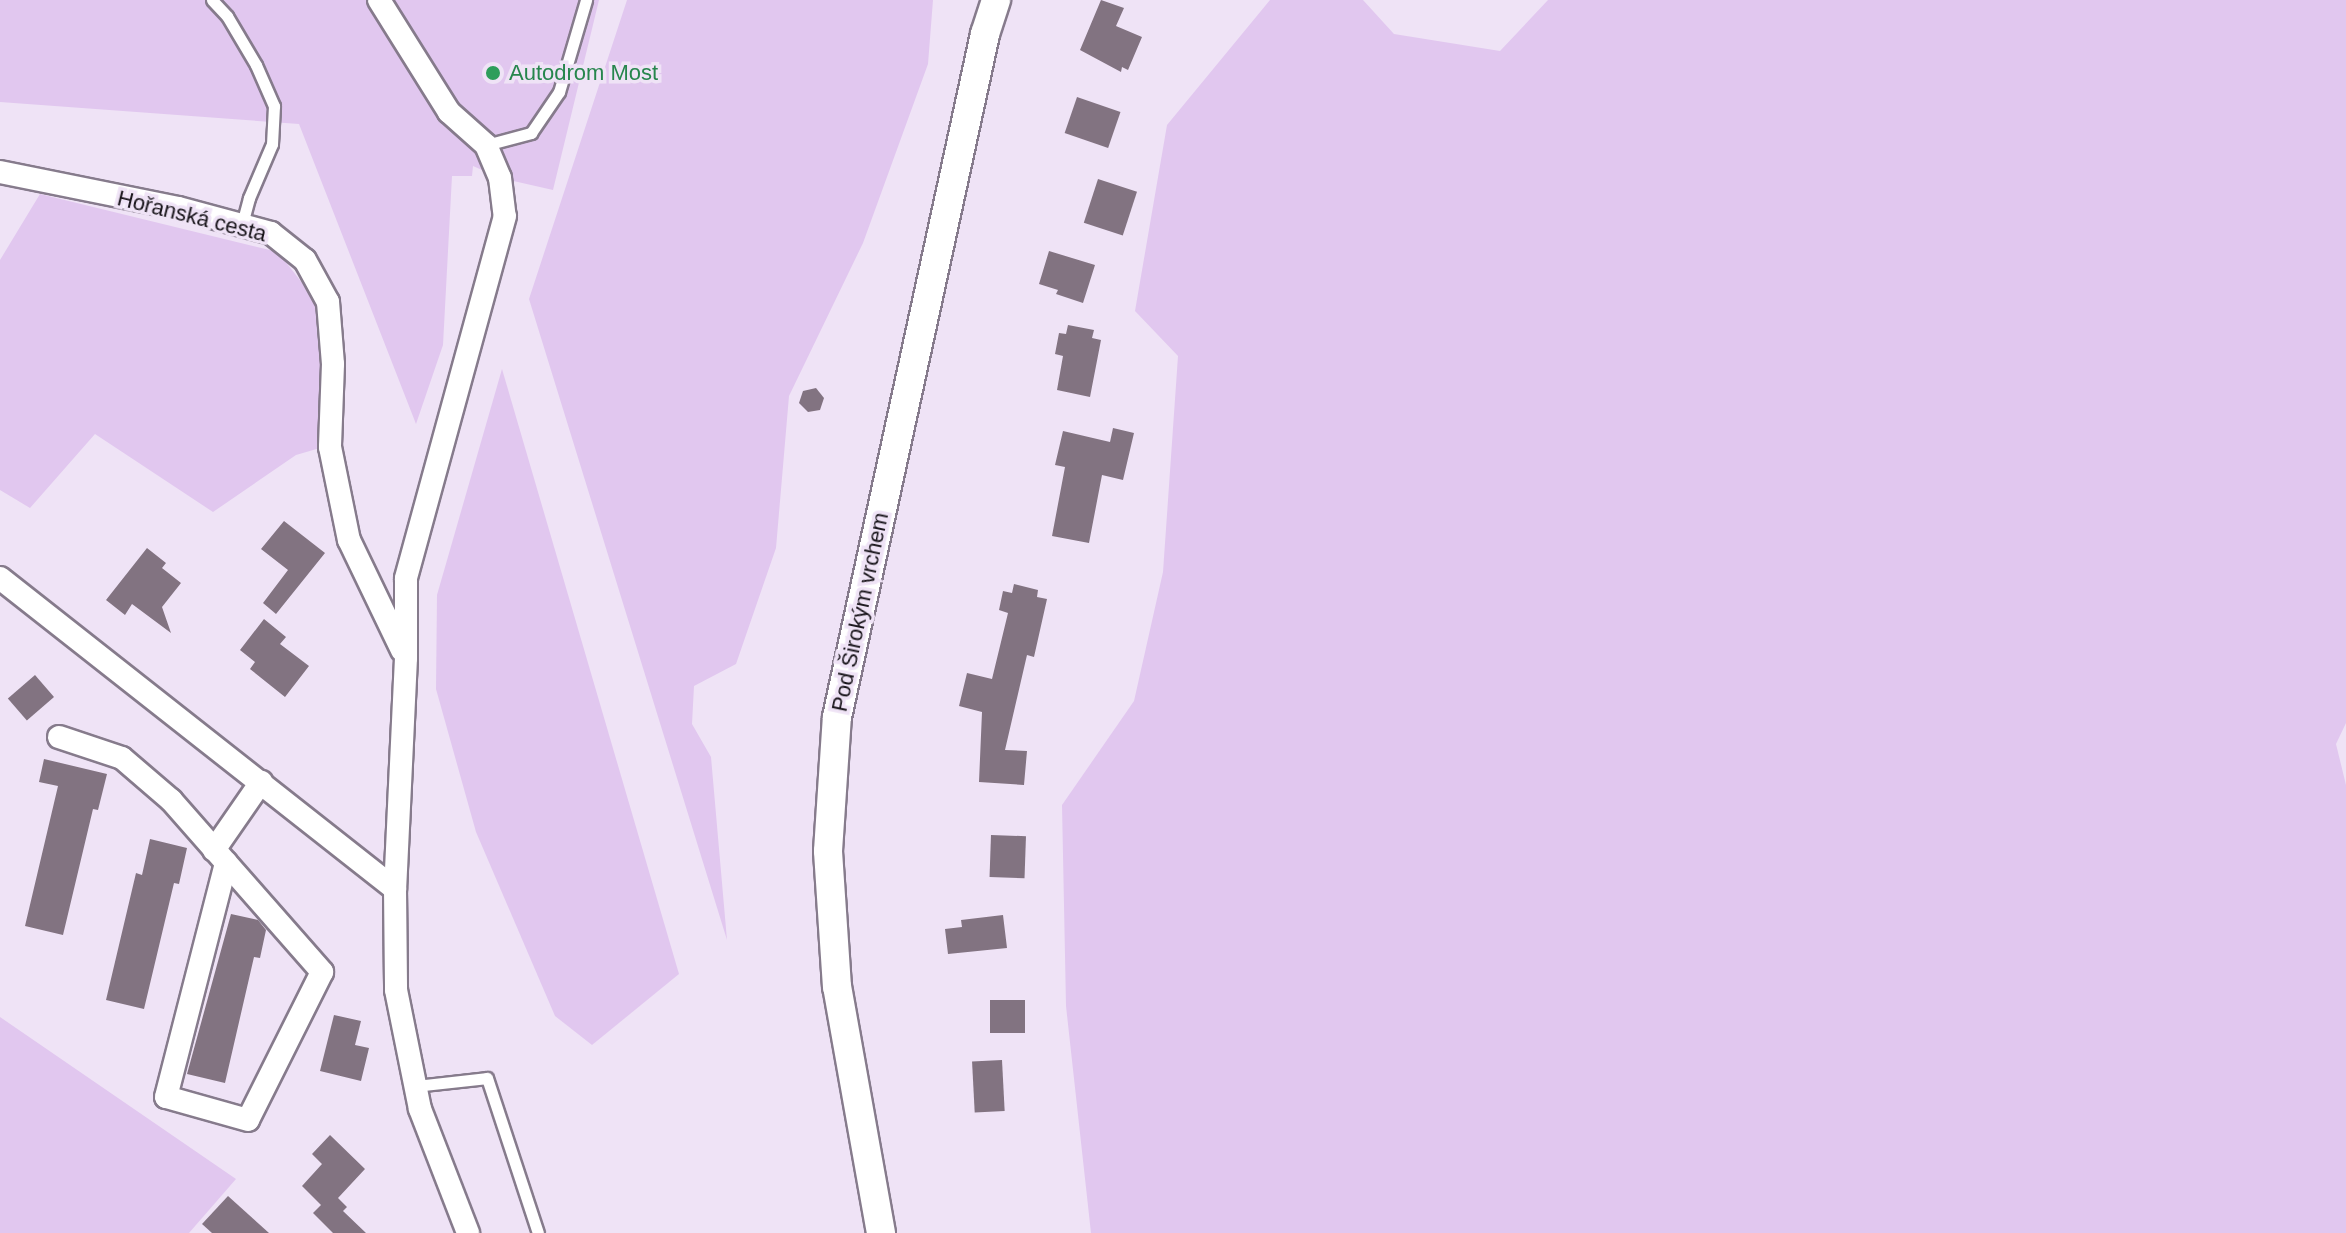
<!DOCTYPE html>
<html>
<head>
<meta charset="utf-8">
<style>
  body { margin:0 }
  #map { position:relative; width:2346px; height:1233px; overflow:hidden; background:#efe3f6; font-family:Arial,sans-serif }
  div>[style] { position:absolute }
  .green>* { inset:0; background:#e1c7ef }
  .building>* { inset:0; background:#827381; transform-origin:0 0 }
  .roads { filter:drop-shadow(2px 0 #867b8c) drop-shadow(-2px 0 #867b8c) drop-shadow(0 2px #867b8c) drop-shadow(0 -2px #867b8c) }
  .service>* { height:11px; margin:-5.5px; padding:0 5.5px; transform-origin:5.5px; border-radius:5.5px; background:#fff }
  .minor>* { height:22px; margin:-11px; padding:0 11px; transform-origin:11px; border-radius:11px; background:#fff }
  .tertiary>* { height:28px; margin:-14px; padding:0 14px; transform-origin:14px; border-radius:14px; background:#fff }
  .dots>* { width:22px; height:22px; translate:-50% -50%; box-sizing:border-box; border:4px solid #efe3f6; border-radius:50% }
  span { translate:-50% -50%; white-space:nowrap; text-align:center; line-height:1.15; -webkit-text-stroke:7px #efe3f6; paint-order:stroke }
  .leisure-label { font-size:22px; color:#27864d }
  .left { translate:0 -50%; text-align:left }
  .street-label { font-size:22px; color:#171319 }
</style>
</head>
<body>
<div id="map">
  <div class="green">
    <i style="clip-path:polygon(0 0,599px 0,553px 190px,500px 178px,473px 166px,472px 176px,452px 176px,443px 345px,416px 424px,299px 124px,0 102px)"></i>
    <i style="clip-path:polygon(627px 0,933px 0,928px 64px,863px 243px,789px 396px,776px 548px,736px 664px,694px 686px,692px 724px,711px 757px,727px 940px,529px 299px)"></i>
    <i style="clip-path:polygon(1270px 0,1363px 0,1394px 34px,1500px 51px,1548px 0,2346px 0,2346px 723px,2336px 744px,2346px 785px,2346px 1233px,1091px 1233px,1066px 1006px,1062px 805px,1134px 701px,1163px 572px,1178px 356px,1135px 311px,1167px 125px)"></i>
    <i style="clip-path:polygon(40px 194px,278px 252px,320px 306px,320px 448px,296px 455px,213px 512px,95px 434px,30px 508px,0 490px,0 260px)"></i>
    <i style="clip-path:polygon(502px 369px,679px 974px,592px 1045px,555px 1016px,476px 832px,436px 689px,437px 595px)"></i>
    <i style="clip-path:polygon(0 1017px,236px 1179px,189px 1233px,0 1233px)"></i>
  </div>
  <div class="building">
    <i style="clip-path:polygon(1101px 0,1124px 8px,1116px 26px,1142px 37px,1128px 70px,1122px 67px,1121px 72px,1080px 50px)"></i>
    <i style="left:1077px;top:97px;width:46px;height:38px;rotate:19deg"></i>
    <i style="left:1098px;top:179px;width:41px;height:46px;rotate:18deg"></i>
    <i style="clip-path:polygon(1049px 251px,1095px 265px,1083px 303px,1056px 294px,1058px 290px,1039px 284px)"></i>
    <i style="clip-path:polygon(1068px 325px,1094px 330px,1092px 338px,1101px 340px,1090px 397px,1057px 390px,1063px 356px,1055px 354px,1059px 333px,1066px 334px)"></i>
    <i style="clip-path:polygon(816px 388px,824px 398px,820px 410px,808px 412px,799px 403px,803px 391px)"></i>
    <i style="clip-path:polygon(1113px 428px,1134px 433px,1123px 480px,1102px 475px,1089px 543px,1052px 536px,1065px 467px,1055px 465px,1063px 431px,1110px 442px)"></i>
    <i style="clip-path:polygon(284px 521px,325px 553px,276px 614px,263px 603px,288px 570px,261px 549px)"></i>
    <i style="clip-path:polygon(147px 548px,166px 563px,162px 568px,181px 583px,162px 607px,171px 633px,132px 604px,125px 615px,106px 600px)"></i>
    <i style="clip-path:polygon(1014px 584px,1038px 590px,1037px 597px,1047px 599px,1034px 657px,1027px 655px,1005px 750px,1027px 751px,1024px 785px,979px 782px,982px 712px,959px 706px,967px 673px,992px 679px,1008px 613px,999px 610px,1003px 591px,1012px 593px)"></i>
    <i style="clip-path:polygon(264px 619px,286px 637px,280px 644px,309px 666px,285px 697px,250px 669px,255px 662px,240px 650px)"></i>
    <i style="left:35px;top:675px;width:29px;height:36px;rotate:49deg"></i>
    <i style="clip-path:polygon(44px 759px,107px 774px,98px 810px,93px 809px,63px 935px,25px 926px,58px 786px,39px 782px)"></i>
    <i style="left:991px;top:835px;width:35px;height:42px;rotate:2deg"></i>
    <i style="clip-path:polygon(150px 839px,187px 848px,179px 884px,174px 883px,144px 1009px,106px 1000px,136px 873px,142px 875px)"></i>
    <i style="clip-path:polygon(231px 914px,258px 920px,266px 930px,260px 958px,254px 957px,225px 1083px,187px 1074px)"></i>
    <i style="clip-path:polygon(1003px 915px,1007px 948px,948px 954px,945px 929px,962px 927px,961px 920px)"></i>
    <i style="left:990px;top:1000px;width:35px;height:33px"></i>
    <i style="clip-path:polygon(334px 1015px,361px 1021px,355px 1045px,369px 1048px,361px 1081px,320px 1071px)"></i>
    <i style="left:1002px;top:1060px;width:51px;height:30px;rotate:87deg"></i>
    <i style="clip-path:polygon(330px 1135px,365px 1169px,338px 1198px,347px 1207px,343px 1211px,366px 1233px,333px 1233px,313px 1213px,321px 1205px,302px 1186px,322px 1164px,312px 1154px)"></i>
    <i style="clip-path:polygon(228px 1196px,269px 1233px,212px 1233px,202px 1224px)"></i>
  </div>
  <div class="roads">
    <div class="service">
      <i style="left:212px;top:0;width:22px;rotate:47deg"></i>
      <i style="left:227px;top:16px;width:57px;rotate:59.4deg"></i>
      <i style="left:256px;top:65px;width:45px;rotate:66.3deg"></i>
      <i style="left:274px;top:106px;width:38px;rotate:93deg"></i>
      <i style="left:272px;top:144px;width:59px;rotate:113.1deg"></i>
      <i style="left:249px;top:198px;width:28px;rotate:105deg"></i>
      <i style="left:486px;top:145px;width:47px;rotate:-14.9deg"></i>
      <i style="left:531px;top:133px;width:50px;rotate:-55.7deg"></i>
      <i style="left:559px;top:92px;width:96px;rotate:-73.6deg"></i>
      <i style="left:415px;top:1086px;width:72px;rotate:-6.3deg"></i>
      <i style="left:487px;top:1078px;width:163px;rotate:71.8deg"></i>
    </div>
    <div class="minor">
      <i style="left:379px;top:0;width:132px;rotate:58deg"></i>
      <i style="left:449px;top:112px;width:50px;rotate:41.7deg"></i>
      <i style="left:486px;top:145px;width:36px;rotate:67deg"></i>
      <i style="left:500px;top:178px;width:38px;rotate:83deg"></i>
      <i style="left:505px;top:216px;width:376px;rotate:105.3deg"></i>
      <i style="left:406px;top:579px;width:79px;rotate:90deg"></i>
      <i style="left:406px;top:658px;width:231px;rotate:92.7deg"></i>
      <i style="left:395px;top:889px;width:101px;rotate:89.4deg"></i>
      <i style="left:396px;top:990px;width:121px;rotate:78.6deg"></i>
      <i style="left:420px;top:1109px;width:133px;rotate:68.8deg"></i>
      <i style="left:0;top:172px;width:182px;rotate:11.4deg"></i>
      <i style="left:178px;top:208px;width:96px;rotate:15deg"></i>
      <i style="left:271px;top:233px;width:43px;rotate:38.5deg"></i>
      <i style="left:305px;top:260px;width:48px;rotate:61.3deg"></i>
      <i style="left:328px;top:302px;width:62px;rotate:85.4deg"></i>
      <i style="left:333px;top:364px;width:83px;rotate:92.1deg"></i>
      <i style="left:330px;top:447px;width:95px;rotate:78.5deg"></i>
      <i style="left:349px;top:540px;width:122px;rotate:64.3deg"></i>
      <i style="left:0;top:578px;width:503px;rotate:38.21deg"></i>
      <i style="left:59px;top:737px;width:66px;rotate:18.4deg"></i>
      <i style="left:122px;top:758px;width:65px;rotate:40.6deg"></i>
      <i style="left:171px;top:800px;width:229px;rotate:48.7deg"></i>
      <i style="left:322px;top:972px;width:165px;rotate:116.6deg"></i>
      <i style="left:248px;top:1120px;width:85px;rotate:-164.3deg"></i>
      <i style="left:166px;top:1097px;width:242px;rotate:-75.6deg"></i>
      <i style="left:214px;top:850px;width:83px;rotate:-55.3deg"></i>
    </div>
    <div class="tertiary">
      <i style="left:881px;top:1233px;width:250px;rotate:-100.1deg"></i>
      <i style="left:837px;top:987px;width:136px;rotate:-93.8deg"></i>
      <i style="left:828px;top:851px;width:134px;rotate:-86.2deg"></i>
      <i style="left:837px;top:717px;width:699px;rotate:-77.77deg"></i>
      <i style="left:985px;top:34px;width:36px;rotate:-72deg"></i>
    </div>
  </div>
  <div class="dots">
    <i style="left:493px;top:73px;background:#2e9e5b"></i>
  </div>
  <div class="leisure-label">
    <span class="left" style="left:509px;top:73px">Autodrom Most</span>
  </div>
  <div class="street-label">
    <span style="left:192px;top:216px;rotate:14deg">Hořanská cesta</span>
    <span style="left:860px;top:612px;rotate:-78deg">Pod Širokým vrchem</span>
  </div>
</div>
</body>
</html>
